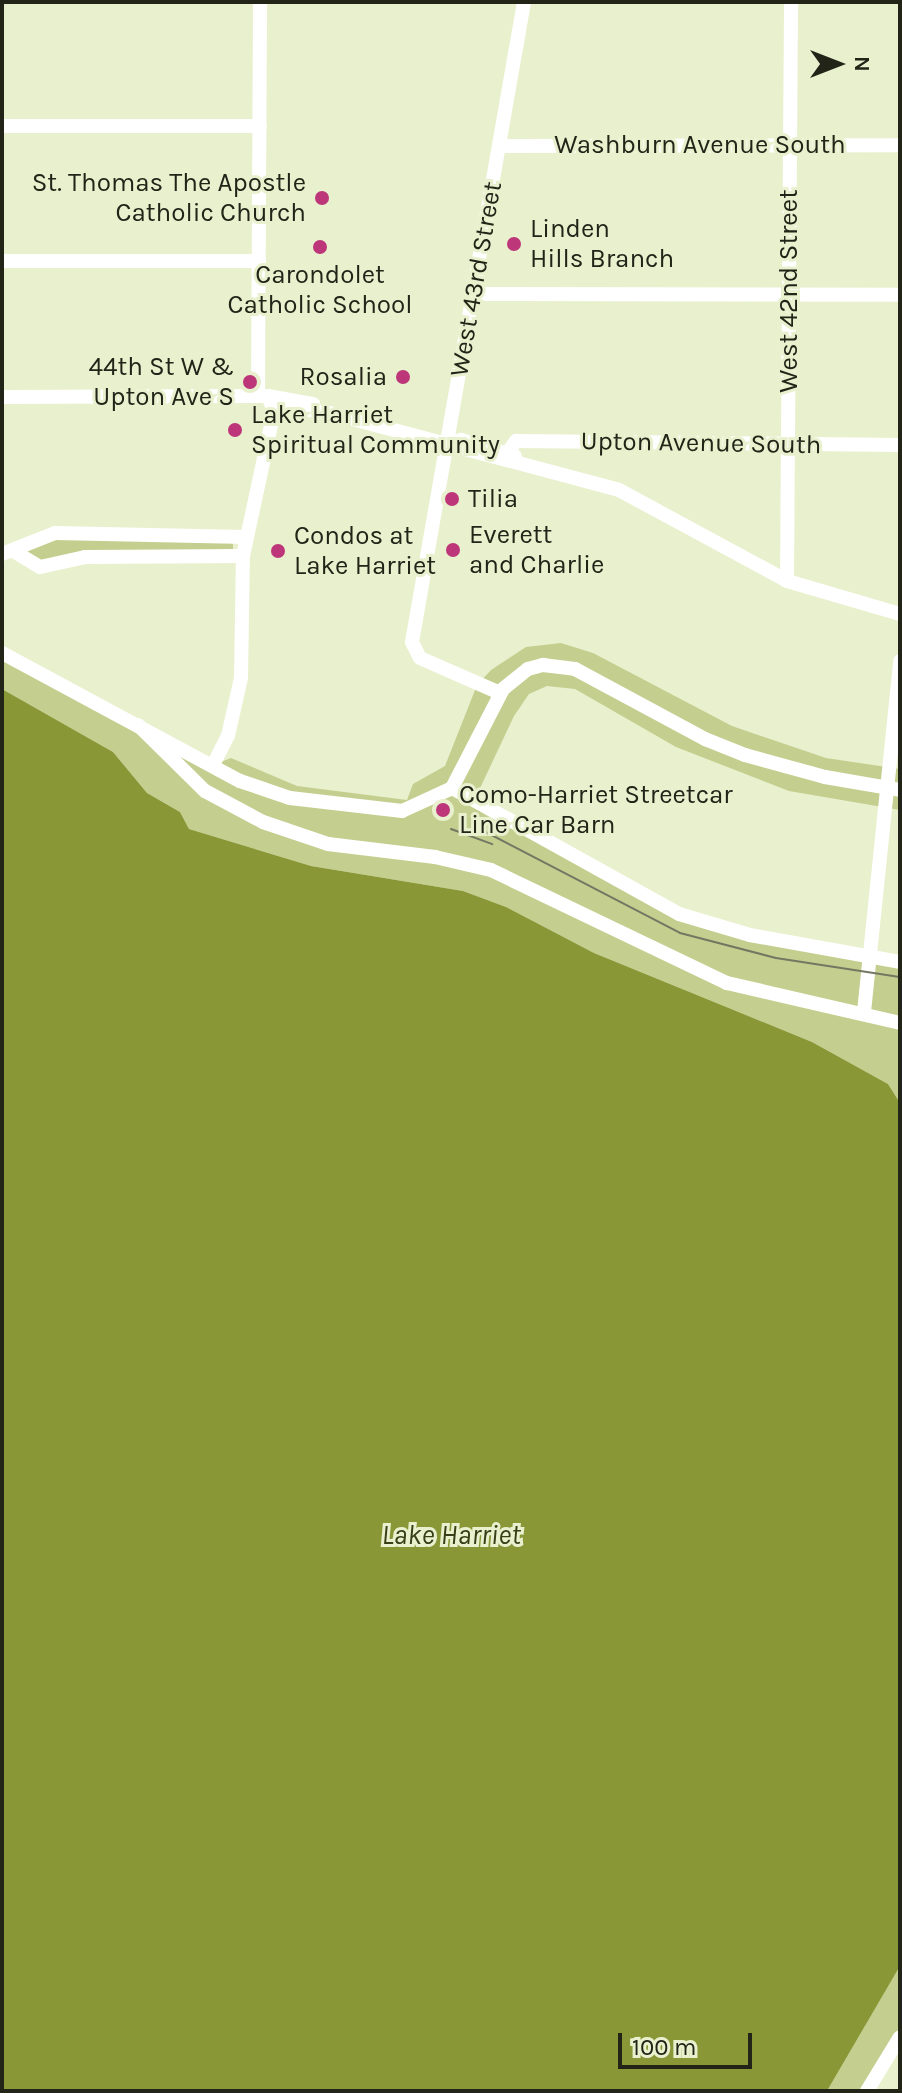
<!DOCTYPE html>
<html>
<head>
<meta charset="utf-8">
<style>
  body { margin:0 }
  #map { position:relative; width:902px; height:2093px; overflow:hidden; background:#e9f0ce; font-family:Karla,sans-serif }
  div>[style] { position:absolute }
  .green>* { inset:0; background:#c4cf8f }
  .water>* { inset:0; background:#8a9737 }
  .minor>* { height:14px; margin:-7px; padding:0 7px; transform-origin:7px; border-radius:7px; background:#fff }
  .tram>* { height:2px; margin:-1px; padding:0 1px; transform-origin:1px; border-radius:1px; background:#737863 }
  .dots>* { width:22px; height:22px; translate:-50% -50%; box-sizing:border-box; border:4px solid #e9f0ce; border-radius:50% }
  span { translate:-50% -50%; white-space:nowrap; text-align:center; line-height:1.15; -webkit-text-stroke:6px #e9f0ce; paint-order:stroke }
  .street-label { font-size:26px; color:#222418 }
  .poi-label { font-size:26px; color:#222418 }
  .right { translate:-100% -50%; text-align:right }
  .left { translate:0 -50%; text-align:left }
  .water-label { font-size:28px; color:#383e16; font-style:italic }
  .frame { position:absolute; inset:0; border:4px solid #222418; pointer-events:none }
  .north { position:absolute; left:798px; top:24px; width:80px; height:80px; -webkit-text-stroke:6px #e9f0ce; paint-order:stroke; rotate:90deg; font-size:22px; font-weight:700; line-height:32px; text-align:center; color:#222418 }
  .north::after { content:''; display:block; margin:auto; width:28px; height:36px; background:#222418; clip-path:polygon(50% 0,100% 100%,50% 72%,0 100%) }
  .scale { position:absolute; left:618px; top:2033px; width:134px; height:36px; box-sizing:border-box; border:4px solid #222418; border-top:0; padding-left:10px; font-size:24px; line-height:28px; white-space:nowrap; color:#222418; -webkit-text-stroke:6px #e9f0ce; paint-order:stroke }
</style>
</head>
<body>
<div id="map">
  <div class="green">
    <i style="clip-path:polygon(49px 539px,233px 540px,233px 549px,45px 562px,29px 557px,26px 549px)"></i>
    <i style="clip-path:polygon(561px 643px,593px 653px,732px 726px,826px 758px,900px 769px,900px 810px,789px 791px,676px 747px,575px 689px,547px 686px,529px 694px,514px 716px,474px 801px,679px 914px,900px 962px,900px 1103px,888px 1084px,812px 1042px,594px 953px,506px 907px,463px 891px,311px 866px,189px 829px,180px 812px,147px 793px,113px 752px,2px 689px,2px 653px,213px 765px,231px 758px,297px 786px,407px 800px,413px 784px,445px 766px,477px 685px,491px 670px,526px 647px)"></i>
    <i style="clip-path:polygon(900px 1966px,900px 2037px,867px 2091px,827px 2091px)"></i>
  </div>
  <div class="water">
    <i style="clip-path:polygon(2px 689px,113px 752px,147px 793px,180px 812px,189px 829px,311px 866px,463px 891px,506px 907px,594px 953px,812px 1042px,888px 1084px,900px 1103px,900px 1966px,827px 2091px,2px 2091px)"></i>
  </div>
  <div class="minor">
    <i style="left:2px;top:126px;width:258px"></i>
    <i style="left:499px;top:146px;width:401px;rotate:-0.1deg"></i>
    <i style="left:2px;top:261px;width:257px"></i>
    <i style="left:473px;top:294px;width:427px;rotate:0.1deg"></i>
    <i style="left:258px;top:396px;width:394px;rotate:-89.7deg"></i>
    <i style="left:268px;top:396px;width:19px;rotate:32deg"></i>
    <i style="left:284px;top:406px;width:47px;rotate:8.7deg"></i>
    <i style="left:330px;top:413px;width:299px;rotate:14.9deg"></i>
    <i style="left:619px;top:490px;width:191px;rotate:28.4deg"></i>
    <i style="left:787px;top:581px;width:118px;rotate:16.3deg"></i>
    <i style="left:2px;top:397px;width:266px;rotate:-0.2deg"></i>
    <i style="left:268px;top:396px;width:46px;rotate:10.1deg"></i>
    <i style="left:447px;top:445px;width:15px;rotate:-20deg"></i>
    <i style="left:461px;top:440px;width:56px;rotate:16.5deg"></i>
    <i style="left:508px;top:452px;width:14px;rotate:-54deg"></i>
    <i style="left:516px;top:441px;width:384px;rotate:0.6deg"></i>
    <i style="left:15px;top:552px;width:29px;rotate:31deg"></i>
    <i style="left:40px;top:567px;width:46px;rotate:-12.5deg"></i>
    <i style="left:85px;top:557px;width:158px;rotate:-0.4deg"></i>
    <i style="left:2px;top:554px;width:57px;rotate:-21.6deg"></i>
    <i style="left:55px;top:533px;width:191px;rotate:1.2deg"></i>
    <i style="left:787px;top:581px;width:579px;rotate:-89.6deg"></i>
    <i style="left:2px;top:653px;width:270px;rotate:28.3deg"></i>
    <i style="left:240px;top:781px;width:53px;rotate:18.8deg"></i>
    <i style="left:290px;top:798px;width:113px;rotate:6.6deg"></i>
    <i style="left:402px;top:811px;width:55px;rotate:-24.7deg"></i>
    <i style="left:452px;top:788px;width:111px;rotate:-62.7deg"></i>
    <i style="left:503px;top:689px;width:32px;rotate:-39deg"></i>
    <i style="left:528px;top:669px;width:16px;rotate:-15deg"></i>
    <i style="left:543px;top:665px;width:32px;rotate:7deg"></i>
    <i style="left:575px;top:669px;width:148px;rotate:28.3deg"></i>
    <i style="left:705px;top:739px;width:43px;rotate:21.8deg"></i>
    <i style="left:745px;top:755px;width:83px;rotate:15.4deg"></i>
    <i style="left:825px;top:777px;width:76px;rotate:9.8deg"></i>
    <i style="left:500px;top:693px;width:87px;rotate:-156.4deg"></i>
    <i style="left:420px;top:658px;width:18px;rotate:-117deg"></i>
    <i style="left:412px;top:642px;width:650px;rotate:-80.07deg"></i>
    <i style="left:138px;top:725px;width:94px;rotate:44.6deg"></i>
    <i style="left:205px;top:791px;width:66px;rotate:28.1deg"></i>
    <i style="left:263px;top:822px;width:69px;rotate:18.7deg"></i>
    <i style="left:328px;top:844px;width:108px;rotate:6.9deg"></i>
    <i style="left:435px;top:857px;width:57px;rotate:13.1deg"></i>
    <i style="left:491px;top:870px;width:262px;rotate:25.6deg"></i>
    <i style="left:727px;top:983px;width:178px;rotate:13deg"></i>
    <i style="left:213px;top:765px;width:33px;rotate:-63deg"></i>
    <i style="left:228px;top:736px;width:59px;rotate:-77.4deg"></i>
    <i style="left:241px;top:678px;width:122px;rotate:-89.1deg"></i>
    <i style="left:243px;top:556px;width:148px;rotate:-77.9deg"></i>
    <i style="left:274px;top:411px;width:16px;rotate:-112deg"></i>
    <i style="left:452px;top:788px;width:260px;rotate:29deg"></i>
    <i style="left:679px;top:914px;width:74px;rotate:16.5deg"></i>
    <i style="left:750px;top:935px;width:152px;rotate:10.2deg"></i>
    <i style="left:864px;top:1012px;width:353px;rotate:-84.1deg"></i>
    <i style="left:867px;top:2091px;width:63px;rotate:-58.6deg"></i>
  </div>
  <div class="tram">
    <i style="left:474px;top:826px;width:232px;rotate:27.4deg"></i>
    <i style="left:680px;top:933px;width:99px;rotate:14.6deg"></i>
    <i style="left:776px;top:958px;width:125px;rotate:8.7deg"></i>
    <i style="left:451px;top:829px;width:44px;rotate:20.1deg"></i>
  </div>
  <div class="dots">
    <i style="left:322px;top:198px;background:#bc3679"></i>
    <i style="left:514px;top:244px;background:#bc3679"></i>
    <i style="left:320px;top:247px;background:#bc3679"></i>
    <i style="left:403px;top:377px;background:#bc3679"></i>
    <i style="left:250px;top:382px;background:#bc3679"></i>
    <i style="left:235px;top:430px;background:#bc3679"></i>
    <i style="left:452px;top:499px;background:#bc3679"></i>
    <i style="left:453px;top:550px;background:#bc3679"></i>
    <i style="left:278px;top:551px;background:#bc3679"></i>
    <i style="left:443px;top:810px;background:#bc3679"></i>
  </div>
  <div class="street-label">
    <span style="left:700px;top:145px">Washburn Avenue South</span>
    <span style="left:476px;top:279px;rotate:-80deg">West 43rd Street</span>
    <span style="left:789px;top:291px;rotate:-90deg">West 42nd Street</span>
    <span style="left:701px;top:443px;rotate:1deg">Upton Avenue South</span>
  </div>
  <div class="poi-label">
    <span class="right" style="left:306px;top:198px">St. Thomas The Apostle<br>Catholic Church</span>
    <span class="left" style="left:530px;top:244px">Linden<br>Hills Branch</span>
    <span style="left:320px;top:290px">Carondolet<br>Catholic School</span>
    <span class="right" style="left:234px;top:382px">44th St W &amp;<br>Upton Ave S</span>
    <span class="right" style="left:387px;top:377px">Rosalia</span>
    <span class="left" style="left:251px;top:430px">Lake Harriet<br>Spiritual Community</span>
    <span class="left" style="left:468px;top:499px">Tilia</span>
    <span class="left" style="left:469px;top:550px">Everett<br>and Charlie</span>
    <span class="left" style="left:294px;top:551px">Condos at<br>Lake Harriet</span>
    <span class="left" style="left:459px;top:810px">Como-Harriet Streetcar<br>Line Car Barn</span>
  </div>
  <div class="water-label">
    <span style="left:451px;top:1535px">Lake Harriet</span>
  </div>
  <div class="frame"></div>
  <div class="north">N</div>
  <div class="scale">100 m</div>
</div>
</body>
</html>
